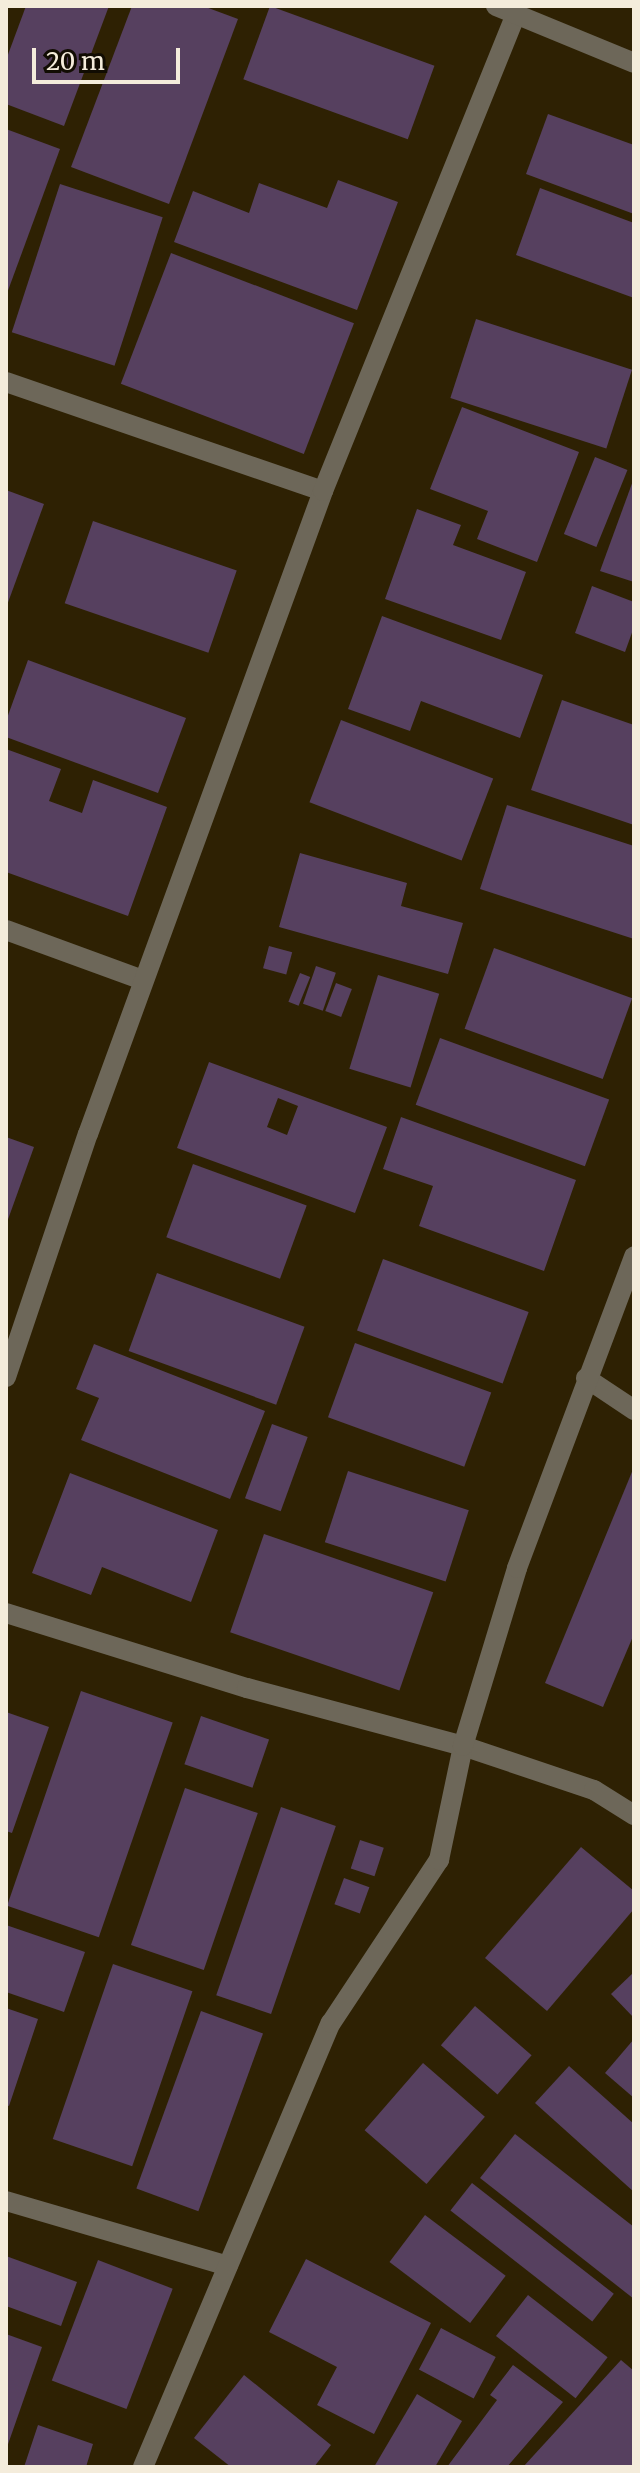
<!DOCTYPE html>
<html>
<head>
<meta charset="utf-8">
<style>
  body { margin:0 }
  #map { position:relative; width:640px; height:2473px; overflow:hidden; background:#2e2103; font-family:Merriweather,serif }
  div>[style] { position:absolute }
  .building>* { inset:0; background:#56405f; transform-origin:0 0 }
  .minor>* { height:20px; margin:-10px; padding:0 10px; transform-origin:10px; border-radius:10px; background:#6d6759 }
  .tertiary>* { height:20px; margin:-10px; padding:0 10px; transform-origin:10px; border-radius:10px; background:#6d6759 }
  span { translate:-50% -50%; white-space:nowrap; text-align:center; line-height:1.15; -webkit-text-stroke:7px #110c02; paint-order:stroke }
  .frame { position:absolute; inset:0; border:8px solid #f4ecdb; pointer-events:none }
  .scale { position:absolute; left:32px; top:48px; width:148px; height:36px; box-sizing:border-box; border:4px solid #f4ecdb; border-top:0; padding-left:10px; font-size:24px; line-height:28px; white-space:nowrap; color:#f4ecdb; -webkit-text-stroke:6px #110c02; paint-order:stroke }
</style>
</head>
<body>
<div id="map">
  <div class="building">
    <i style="clip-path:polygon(26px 6px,109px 6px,64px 126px,6px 104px,6px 60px)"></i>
    <i style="clip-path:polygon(132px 6px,203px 6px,238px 19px,169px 204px,71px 167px)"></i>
    <i style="left:270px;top:6px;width:175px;height:78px;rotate:20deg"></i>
    <i style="clip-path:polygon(548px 114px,634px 145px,634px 214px,526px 174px)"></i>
    <i style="clip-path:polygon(6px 129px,60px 149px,6px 296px)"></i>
    <i style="clip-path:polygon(338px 180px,398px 202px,357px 310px,174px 242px,193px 191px,249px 213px,259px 183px,327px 208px)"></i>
    <i style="left:60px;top:184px;width:108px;height:156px;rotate:18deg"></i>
    <i style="clip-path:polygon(540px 188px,634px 223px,634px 298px,516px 255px)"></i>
    <i style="left:171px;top:253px;width:196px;height:140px;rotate:21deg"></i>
    <i style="left:476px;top:319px;width:164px;height:83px;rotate:18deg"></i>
    <i style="clip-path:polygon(462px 407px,579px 452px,537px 562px,477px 539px,488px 511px,430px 489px)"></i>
    <i style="left:595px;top:457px;width:35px;height:83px;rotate:22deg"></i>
    <i style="clip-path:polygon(634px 478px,634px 582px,600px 571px)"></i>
    <i style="clip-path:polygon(6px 490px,44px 504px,6px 608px)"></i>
    <i style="clip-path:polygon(417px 509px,461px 525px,453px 545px,526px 572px,501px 640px,385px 599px)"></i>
    <i style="left:93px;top:521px;width:152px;height:87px;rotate:19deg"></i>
    <i style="clip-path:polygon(592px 586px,634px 602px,634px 627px,625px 652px,575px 633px)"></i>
    <i style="clip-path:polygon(382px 616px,543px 675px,520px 738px,421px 701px,410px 731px,348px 709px)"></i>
    <i style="clip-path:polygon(28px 660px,186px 718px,158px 793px,6px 737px,6px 721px)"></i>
    <i style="clip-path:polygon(562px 700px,634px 725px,634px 825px,531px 790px)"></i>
    <i style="left:341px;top:720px;width:163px;height:88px;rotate:21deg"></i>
    <i style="clip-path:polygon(6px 749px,61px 769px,49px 801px,82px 813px,93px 780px,167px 807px,128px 916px,6px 872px)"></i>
    <i style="clip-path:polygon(507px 805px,634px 846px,634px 939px,480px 889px)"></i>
    <i style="clip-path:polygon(300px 853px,407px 883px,401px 906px,463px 923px,448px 974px,279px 927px)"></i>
    <i style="left:269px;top:946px;width:24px;height:23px;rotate:15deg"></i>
    <i style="left:494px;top:948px;width:147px;height:86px;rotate:20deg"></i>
    <i style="left:316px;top:966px;width:21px;height:40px;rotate:19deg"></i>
    <i style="left:300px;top:973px;width:11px;height:31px;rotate:22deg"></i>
    <i style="left:378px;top:975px;width:64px;height:98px;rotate:17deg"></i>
    <i style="left:336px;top:983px;width:17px;height:30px;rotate:21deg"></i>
    <i style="left:440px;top:1038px;width:180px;height:71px;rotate:20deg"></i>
    <i style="clip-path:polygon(evenodd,209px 1062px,387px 1127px,355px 1213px,177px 1148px,209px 1062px,278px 1098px,298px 1106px,287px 1135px,267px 1127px,278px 1098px)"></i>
    <i style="clip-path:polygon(401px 1117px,576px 1180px,544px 1271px,419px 1226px,433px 1186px,383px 1169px)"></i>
    <i style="clip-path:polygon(6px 1137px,34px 1147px,6px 1225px)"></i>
    <i style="left:193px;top:1164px;width:121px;height:78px;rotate:20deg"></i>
    <i style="left:383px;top:1259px;width:155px;height:76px;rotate:20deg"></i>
    <i style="left:157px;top:1273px;width:157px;height:83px;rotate:20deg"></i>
    <i style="left:355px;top:1343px;width:145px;height:79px;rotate:20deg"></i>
    <i style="clip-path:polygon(94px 1344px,265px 1411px,230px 1499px,81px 1440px,99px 1398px,76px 1389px)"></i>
    <i style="left:272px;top:1424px;width:38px;height:79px;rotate:20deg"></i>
    <i style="clip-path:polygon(634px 1467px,634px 1634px,603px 1707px,545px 1683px)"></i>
    <i style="left:348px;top:1471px;width:127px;height:75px;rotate:18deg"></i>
    <i style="clip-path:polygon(70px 1473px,218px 1530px,191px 1602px,102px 1567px,91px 1595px,32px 1573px)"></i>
    <i style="left:264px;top:1534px;width:179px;height:104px;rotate:19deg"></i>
    <i style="left:81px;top:1691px;width:97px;height:227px;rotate:19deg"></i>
    <i style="clip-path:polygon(6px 1712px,49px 1727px,12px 1833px,6px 1831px)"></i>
    <i style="left:201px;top:1716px;width:72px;height:51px;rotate:19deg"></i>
    <i style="left:185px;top:1788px;width:77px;height:166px;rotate:19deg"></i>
    <i style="left:281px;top:1807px;width:58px;height:199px;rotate:19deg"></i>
    <i style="left:360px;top:1840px;width:25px;height:30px;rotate:18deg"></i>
    <i style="clip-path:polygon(581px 1847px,634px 1891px,634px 1909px,547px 2011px,485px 1958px)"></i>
    <i style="left:344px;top:1878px;width:27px;height:28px;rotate:20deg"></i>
    <i style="clip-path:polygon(6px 1925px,85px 1952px,64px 2012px,6px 1992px)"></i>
    <i style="left:113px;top:1964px;width:84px;height:185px;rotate:19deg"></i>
    <i style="clip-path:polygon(634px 1972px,634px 2018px,611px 1994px)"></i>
    <i style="left:475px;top:2006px;width:75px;height:52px;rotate:41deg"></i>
    <i style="clip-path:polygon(6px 2008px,38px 2019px,9px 2106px,6px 2105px)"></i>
    <i style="left:201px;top:2011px;width:66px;height:189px;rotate:20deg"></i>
    <i style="clip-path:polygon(634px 2039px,634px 2098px,605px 2073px)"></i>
    <i style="left:423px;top:2063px;width:82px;height:89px;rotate:41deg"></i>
    <i style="clip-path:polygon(569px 2066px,634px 2124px,634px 2192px,535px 2103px)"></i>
    <i style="clip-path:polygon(515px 2134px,634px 2227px,634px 2299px,480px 2178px)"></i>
    <i style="left:472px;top:2183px;width:180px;height:35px;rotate:38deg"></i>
    <i style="left:425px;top:2215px;width:101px;height:59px;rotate:37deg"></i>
    <i style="clip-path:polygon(6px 2256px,77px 2282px,61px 2326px,6px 2306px)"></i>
    <i style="clip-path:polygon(306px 2259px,431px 2323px,374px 2434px,317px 2405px,337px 2367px,269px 2332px)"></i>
    <i style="left:98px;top:2260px;width:80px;height:129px;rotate:21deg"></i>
    <i style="left:528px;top:2295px;width:101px;height:52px;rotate:38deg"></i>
    <i style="left:441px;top:2328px;width:62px;height:47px;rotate:28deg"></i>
    <i style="clip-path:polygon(6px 2334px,42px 2347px,6px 2450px)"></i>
    <i style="clip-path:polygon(621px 2360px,634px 2371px,634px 2467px,523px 2467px)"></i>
    <i style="clip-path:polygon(513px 2365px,563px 2402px,507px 2467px,447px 2467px,497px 2400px,490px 2395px)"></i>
    <i style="clip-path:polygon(244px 2375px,331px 2445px,314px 2467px,231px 2467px,194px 2438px)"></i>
    <i style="clip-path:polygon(417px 2394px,462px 2421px,435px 2467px,374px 2467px)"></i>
    <i style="clip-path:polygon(38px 2425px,93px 2444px,86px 2467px,24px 2467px)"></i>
  </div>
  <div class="minor">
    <i style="left:6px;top:382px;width:335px;rotate:19deg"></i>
    <i style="left:6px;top:930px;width:146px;rotate:20.1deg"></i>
    <i style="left:6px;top:1377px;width:256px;rotate:-71.4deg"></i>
    <i style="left:88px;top:1134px;width:685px;rotate:-69.92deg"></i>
    <i style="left:323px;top:491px;width:515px;rotate:-67.97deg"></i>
    <i style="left:586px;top:1378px;width:58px;rotate:33.7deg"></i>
    <i style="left:6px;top:1613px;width:252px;rotate:17.3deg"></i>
    <i style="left:247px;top:1688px;width:224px;rotate:15deg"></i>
    <i style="left:463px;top:1746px;width:138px;rotate:18.6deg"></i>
    <i style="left:594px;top:1790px;width:47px;rotate:32deg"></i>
    <i style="left:6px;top:2201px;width:231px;rotate:16.3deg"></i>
    <i style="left:143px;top:2467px;width:482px;rotate:-67.1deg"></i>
    <i style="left:331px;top:2023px;width:196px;rotate:-56.5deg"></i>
    <i style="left:439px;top:1860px;width:116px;rotate:-78.1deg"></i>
    <i style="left:463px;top:1746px;width:186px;rotate:-73.1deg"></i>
    <i style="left:517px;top:1568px;width:333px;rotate:-69.4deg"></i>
  </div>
  <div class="tertiary">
    <i style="left:496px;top:6px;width:149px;rotate:22.4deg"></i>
  </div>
  <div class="frame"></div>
  <div class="scale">20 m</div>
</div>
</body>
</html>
